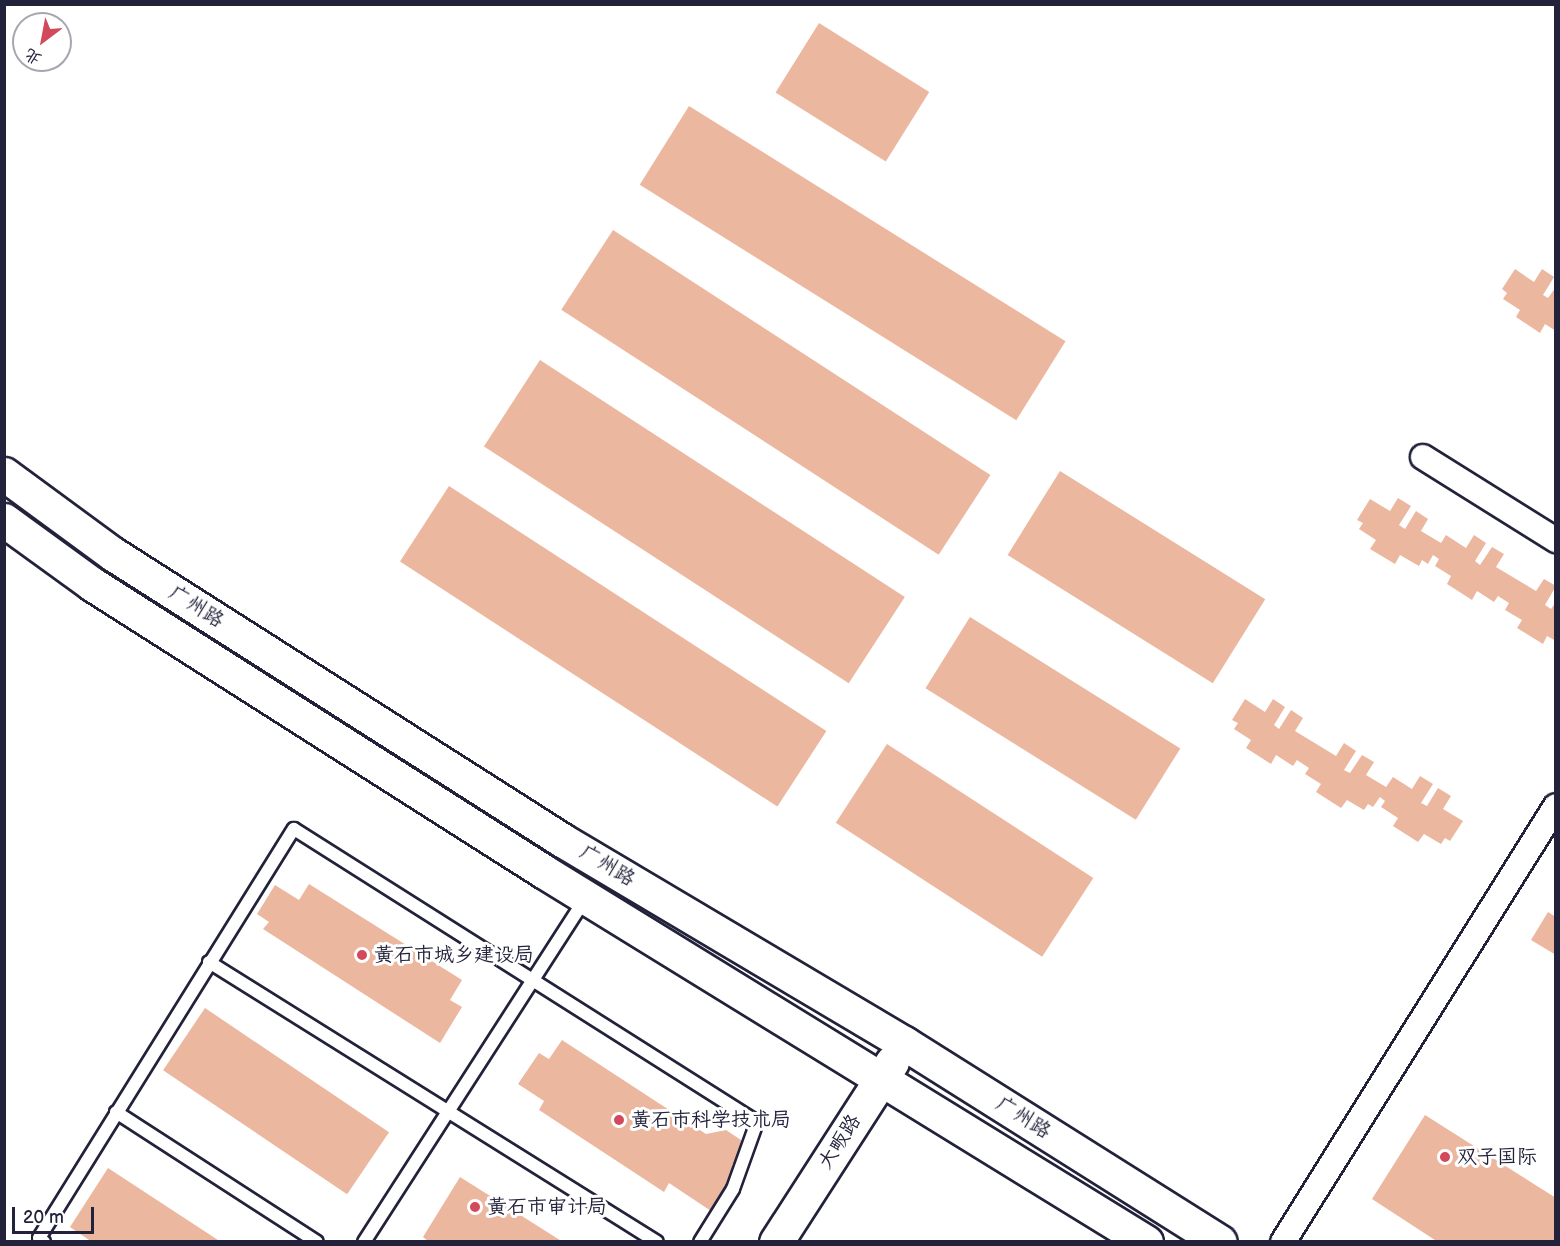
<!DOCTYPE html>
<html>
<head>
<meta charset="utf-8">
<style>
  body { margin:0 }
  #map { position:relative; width:1560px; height:1246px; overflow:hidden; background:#fff; font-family:"Balsamiq Sans","LXGW WenKai TC",sans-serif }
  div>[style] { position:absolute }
  .building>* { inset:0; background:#ecb79f; transform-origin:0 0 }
  .roads { filter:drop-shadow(2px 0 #22223b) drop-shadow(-2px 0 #22223b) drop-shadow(0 2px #22223b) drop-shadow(0 -2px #22223b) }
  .lane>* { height:12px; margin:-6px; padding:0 6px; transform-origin:6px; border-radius:6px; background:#fff }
  .street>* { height:24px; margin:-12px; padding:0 12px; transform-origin:12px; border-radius:12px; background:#fff }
  .secondary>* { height:33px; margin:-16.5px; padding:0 16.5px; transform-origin:16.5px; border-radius:16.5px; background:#fff }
  .dots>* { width:16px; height:16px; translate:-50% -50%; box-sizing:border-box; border:3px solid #fff; border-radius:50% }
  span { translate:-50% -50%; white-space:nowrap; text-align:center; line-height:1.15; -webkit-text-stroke:6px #fff; paint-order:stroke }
  .street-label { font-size:20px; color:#22223b }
  .poi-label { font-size:20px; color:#22223b }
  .left { translate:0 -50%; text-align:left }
  .frame { position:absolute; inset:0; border:6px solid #22223b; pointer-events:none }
  .north { position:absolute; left:12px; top:12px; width:60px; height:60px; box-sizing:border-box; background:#fff; border:2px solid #a7a7b1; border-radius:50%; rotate:212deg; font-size:16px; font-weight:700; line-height:24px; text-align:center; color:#22223b }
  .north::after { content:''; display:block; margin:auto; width:21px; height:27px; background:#d1495b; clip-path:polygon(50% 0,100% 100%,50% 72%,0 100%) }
  .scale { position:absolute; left:12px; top:1207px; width:82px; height:27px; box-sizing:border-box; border:3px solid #22223b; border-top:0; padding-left:8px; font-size:18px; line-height:21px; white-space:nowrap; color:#22223b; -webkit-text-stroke:4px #fff; paint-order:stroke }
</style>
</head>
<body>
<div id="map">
  <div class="building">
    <i style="left:819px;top:23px;width:130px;height:82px;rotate:32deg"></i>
    <i style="left:689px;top:106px;width:444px;height:93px;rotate:32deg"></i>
    <i style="left:613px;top:230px;width:450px;height:95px;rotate:33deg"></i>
    <i style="clip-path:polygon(1515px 269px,1534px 282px,1542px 269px,1554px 277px,1543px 295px,1548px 298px,1556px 287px,1556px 331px,1545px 324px,1540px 333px,1516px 317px,1520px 310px,1503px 299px,1507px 293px,1502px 289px)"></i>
    <i style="left:540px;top:360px;width:435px;height:103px;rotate:33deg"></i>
    <i style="left:1060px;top:471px;width:242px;height:99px;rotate:32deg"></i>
    <i style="left:449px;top:486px;width:450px;height:90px;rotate:33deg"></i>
    <i style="clip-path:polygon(1398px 498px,1411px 506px,1399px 525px,1405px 529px,1416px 511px,1428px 519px,1421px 531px,1441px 543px,1446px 535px,1466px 548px,1474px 535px,1486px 543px,1475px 561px,1480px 565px,1492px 547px,1504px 554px,1496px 567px,1536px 591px,1544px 579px,1556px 586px,1545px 605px,1551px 609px,1556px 602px,1556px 641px,1547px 636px,1543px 644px,1517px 628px,1522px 620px,1505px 610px,1509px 603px,1498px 596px,1494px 602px,1477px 591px,1472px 600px,1447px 584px,1451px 576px,1435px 566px,1439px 559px,1433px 555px,1428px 564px,1422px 560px,1419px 566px,1400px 555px,1395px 564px,1370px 549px,1376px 540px,1359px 529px,1363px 523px,1357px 520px,1370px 499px,1390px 511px)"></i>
    <i style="left:970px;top:617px;width:248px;height:84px;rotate:32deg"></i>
    <i style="clip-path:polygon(1245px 699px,1265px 712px,1273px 699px,1285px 707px,1274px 725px,1279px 729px,1291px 710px,1303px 718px,1295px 731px,1336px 756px,1344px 743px,1356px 751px,1344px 770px,1350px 773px,1362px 755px,1374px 762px,1366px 775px,1386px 787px,1393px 777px,1412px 789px,1420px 776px,1433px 784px,1421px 803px,1427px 806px,1438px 788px,1451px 796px,1443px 809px,1463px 821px,1450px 841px,1445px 838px,1441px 844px,1424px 834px,1418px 842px,1393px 826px,1398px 818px,1381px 807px,1385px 801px,1380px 797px,1373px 807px,1368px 804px,1364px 810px,1347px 800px,1341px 808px,1316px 792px,1321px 784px,1305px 774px,1309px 768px,1297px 760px,1293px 766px,1276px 755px,1271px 764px,1246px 748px,1251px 740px,1234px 729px,1238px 723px,1232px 720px)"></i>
    <i style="left:887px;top:744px;width:246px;height:94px;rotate:33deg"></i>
    <i style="clip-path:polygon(309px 884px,462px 980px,450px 1000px,462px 1007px,440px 1043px,263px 929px,269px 922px,257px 914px,275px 885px,299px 900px)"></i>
    <i style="clip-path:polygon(1548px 912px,1556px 917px,1556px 955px,1531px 940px)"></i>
    <i style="left:205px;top:1008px;width:222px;height:75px;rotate:34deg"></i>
    <i style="clip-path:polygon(562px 1040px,706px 1134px,726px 1130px,741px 1140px,740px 1155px,732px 1165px,732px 1179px,711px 1211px,669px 1183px,664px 1192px,539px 1110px,544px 1101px,518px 1084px,539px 1053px,549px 1059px)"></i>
    <i style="clip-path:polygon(1425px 1115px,1556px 1198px,1556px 1242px,1438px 1242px,1372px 1199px)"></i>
    <i style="clip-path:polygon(108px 1168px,221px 1242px,92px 1242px,70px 1227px)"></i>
    <i style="clip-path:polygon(460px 1177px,563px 1242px,429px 1242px,423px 1237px)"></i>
  </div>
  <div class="roads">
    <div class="lane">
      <i style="left:209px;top:962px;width:528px;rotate:32.01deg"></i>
      <i style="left:116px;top:1112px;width:239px;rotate:32.9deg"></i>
      <i style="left:44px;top:1242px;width:6px;rotate:-141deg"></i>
      <i style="left:39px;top:1238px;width:482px;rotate:-58.1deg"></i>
      <i style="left:294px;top:829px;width:548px;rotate:32.33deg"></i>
      <i style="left:757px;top:1122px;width:71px;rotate:109.7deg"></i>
      <i style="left:733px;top:1189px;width:62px;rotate:121.9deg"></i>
      <i style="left:364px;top:1242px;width:408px;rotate:-57.2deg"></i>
    </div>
    <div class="street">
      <i style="left:1423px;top:457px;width:157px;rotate:32deg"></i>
      <i style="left:1283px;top:1242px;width:514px;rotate:-57.95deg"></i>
    </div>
    <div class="secondary">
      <i style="left:4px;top:474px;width:135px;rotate:36.3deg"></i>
      <i style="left:113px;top:554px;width:532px;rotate:32.5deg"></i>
      <i style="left:562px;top:840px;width:398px;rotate:30.7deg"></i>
      <i style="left:904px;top:1043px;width:373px;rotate:32.2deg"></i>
      <i style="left:4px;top:520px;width:109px;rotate:36deg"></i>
      <i style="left:92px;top:584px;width:535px;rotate:32.47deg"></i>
      <i style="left:543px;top:871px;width:708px;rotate:31.6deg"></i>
      <i style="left:776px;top:1242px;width:214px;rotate:-57.2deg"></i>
    </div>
  </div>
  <div class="dots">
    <i style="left:362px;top:955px;background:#d1495b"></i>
    <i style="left:619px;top:1120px;background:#d1495b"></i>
    <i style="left:1445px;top:1157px;background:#d1495b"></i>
    <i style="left:475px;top:1207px;background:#d1495b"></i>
  </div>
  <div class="street-label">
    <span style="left:196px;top:607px;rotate:32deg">广州路</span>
    <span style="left:607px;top:866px;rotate:31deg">广州路</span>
    <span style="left:1023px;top:1118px;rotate:32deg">广州路</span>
    <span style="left:840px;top:1142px;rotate:-57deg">大畈路</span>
  </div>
  <div class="poi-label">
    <span class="left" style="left:374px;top:955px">黄石市城乡建设局</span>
    <span class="left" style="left:631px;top:1120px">黄石市科学技术局</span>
    <span class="left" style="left:1457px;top:1157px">双子国际</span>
    <span class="left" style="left:487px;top:1207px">黄石市审计局</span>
  </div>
  <div class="frame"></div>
  <div class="north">北</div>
  <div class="scale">20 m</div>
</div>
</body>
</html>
